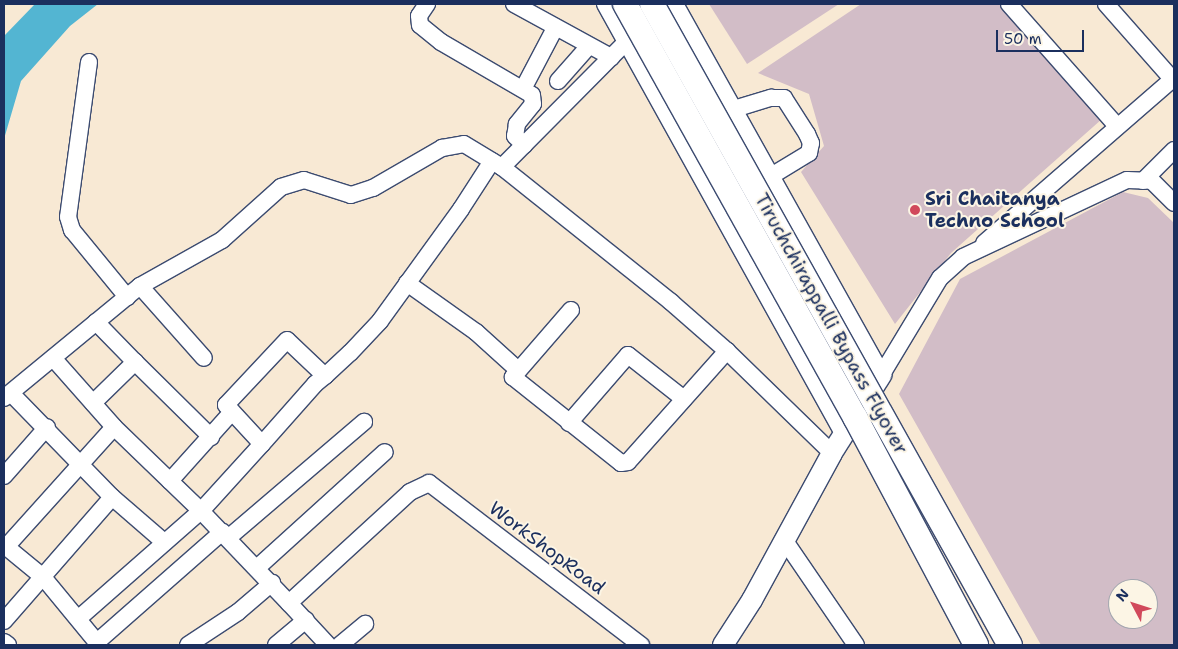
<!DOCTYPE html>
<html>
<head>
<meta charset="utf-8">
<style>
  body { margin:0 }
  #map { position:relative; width:1178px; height:649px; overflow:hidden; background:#f8e9d4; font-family:"Shantell Sans",sans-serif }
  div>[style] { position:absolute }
  .industrial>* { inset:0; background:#d2bdc7 }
  .water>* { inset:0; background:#53b5d2 }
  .roads { filter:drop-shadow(1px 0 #3c4b70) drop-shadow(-1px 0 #3c4b70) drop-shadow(0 1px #3c4b70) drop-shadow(0 -1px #3c4b70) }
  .minor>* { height:16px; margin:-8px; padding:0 8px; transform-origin:8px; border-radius:8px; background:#fff }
  .major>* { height:20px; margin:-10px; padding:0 10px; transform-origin:10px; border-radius:10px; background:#fff }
  .bridges { filter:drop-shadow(1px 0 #3c4b70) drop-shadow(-1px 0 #3c4b70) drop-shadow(0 1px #3c4b70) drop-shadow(0 -1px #3c4b70) }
  .highway-bridge>* { height:24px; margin:-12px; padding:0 12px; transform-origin:12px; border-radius:12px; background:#fff }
  .dots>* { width:14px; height:14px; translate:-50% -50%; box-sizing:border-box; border:2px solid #fcf5e5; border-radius:50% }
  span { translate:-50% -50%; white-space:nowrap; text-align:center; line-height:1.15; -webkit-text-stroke:4px #fcf5e5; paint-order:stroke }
  .poi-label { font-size:19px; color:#1b2f5e; font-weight:700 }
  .left { translate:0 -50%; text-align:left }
  .street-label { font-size:19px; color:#1b2f5e }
  .frame { position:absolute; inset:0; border:5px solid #1b2f5e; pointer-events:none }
  .north { position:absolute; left:1108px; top:579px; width:50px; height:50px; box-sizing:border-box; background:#fcf5e5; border:1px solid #a2a6af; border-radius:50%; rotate:310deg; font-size:14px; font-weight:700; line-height:20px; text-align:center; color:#1b2f5e }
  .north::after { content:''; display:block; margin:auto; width:18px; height:22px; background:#d1495b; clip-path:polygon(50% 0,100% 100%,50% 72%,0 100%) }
  .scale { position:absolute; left:996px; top:30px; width:88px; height:22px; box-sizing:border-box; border:2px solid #1b2f5e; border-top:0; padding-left:6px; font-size:15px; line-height:18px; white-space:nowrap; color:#1b2f5e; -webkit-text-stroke:4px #fcf5e5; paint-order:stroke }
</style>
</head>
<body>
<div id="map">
  <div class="industrial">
    <i style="clip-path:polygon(709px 4px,839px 4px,747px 64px)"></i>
    <i style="clip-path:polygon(861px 4px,1003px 4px,1102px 119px,951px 253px,895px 324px,801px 172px,824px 146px,809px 94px,758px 73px)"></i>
    <i style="clip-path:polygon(evenodd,1123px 192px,1148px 198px,1174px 223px,1174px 645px,1041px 645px,899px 394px,960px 279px,1123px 192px,1118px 589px,1148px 589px,1148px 619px,1118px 619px,1118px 589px)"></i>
  </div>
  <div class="water">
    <i style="clip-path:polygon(35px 4px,98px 4px,70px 26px,21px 81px,4px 139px,4px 36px)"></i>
  </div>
  <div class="roads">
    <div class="minor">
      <i style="left:427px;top:4px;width:14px;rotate:124deg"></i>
      <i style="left:419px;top:16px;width:9px;rotate:84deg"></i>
      <i style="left:420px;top:25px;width:27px;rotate:39deg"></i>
      <i style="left:441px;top:42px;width:105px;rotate:30.2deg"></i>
      <i style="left:532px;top:95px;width:9px;rotate:84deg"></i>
      <i style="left:533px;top:104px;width:26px;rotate:129deg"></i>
      <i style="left:517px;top:124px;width:12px;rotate:99deg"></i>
      <i style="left:515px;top:136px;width:13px;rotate:45deg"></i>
      <i style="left:514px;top:4px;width:111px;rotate:28.7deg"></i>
      <i style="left:605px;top:4px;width:493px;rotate:61deg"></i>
      <i style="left:675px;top:4px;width:424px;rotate:60.8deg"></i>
      <i style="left:882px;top:374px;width:112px;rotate:-58.9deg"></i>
      <i style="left:940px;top:278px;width:31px;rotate:-42deg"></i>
      <i style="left:963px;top:257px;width:181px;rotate:-25.2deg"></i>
      <i style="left:1127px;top:180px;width:25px;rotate:2deg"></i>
      <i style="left:1152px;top:181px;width:31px;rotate:45deg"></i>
      <i style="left:1009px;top:4px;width:162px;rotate:48.5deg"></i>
      <i style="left:1106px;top:4px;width:103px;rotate:48.6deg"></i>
      <i style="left:89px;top:62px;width:156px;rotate:97.7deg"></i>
      <i style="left:68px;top:217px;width:14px;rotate:73deg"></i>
      <i style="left:72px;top:230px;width:87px;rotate:50.6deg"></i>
      <i style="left:558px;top:81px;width:47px;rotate:-48.5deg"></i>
      <i style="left:523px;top:89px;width:69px;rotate:-62.3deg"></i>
      <i style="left:734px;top:109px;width:39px;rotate:-17deg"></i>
      <i style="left:771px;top:98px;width:13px"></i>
      <i style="left:784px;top:98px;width:43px;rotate:57.4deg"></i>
      <i style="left:807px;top:134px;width:10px;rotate:66deg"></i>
      <i style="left:811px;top:143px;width:10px;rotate:101deg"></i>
      <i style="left:809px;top:153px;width:44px;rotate:148.8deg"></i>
      <i style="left:502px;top:167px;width:177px;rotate:-45.2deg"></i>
      <i style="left:1143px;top:181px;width:44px;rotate:-45deg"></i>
      <i style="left:984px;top:243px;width:252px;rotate:-41deg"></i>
      <i style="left:407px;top:283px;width:85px;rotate:35.4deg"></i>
      <i style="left:476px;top:332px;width:57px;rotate:42.1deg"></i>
      <i style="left:140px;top:286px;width:96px;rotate:48.4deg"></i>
      <i style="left:571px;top:310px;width:89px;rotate:130.9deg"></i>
      <i style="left:513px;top:377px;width:138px;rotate:38.5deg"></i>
      <i style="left:621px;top:463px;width:7px;rotate:-8deg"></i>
      <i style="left:628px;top:462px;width:149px;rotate:-48.3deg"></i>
      <i style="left:53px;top:358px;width:92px;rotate:48.5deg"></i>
      <i style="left:114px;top:427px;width:121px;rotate:44deg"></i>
      <i style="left:201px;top:511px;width:127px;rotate:46.3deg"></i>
      <i style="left:135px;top:362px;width:107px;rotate:44.6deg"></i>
      <i style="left:325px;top:376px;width:52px;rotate:-136.5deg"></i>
      <i style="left:287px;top:340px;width:89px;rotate:133.2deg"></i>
      <i style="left:226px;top:405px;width:53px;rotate:47.3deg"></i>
      <i style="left:262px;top:444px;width:80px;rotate:-48.5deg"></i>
      <i style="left:315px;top:384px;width:13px;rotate:-39deg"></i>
      <i style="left:325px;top:376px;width:34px;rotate:-43deg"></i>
      <i style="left:350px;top:353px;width:44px;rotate:-46.8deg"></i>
      <i style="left:380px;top:321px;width:138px;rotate:-54.1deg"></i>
      <i style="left:461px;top:209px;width:57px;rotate:-57.1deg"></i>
      <i style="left:4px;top:398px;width:176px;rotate:-39.5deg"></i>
      <i style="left:140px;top:286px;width:94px;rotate:-29.3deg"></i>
      <i style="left:222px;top:240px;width:79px;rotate:-41.9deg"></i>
      <i style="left:281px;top:187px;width:24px;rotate:-17deg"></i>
      <i style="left:304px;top:180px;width:49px;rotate:17.7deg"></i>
      <i style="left:351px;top:195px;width:23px;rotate:-18deg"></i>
      <i style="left:373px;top:188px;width:80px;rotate:-30.1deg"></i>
      <i style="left:442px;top:148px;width:22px;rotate:-10deg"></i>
      <i style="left:464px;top:144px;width:44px;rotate:31.2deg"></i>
      <i style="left:502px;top:167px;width:216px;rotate:38.6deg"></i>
      <i style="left:671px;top:302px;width:74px;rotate:41.2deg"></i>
      <i style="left:727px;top:351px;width:146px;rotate:44.2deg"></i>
      <i style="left:93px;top:403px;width:59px;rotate:-44.3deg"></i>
      <i style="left:135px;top:362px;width:56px;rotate:-134.3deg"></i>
      <i style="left:569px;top:423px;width:90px;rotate:-49.1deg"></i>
      <i style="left:628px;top:355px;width:71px;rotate:38.2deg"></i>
      <i style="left:4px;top:476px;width:65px;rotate:-48.7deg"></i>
      <i style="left:170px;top:481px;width:93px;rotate:-48.1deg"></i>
      <i style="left:112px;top:497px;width:69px;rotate:40.9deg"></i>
      <i style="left:228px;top:538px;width:179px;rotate:-40.5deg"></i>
      <i style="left:785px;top:541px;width:126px;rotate:55.7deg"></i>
      <i style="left:4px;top:545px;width:50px;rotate:39.4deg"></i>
      <i style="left:43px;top:577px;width:88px;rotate:50.5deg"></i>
      <i style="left:6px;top:547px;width:161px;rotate:-48deg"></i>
      <i style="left:258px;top:567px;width:171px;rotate:-42.2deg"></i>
      <i style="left:79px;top:618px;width:162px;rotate:-41.3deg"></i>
      <i style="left:201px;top:511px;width:91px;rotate:-47.7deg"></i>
      <i style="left:4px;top:621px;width:164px;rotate:-48.9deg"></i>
      <i style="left:112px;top:497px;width:145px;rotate:-134.2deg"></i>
      <i style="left:4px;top:642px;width:5px;rotate:37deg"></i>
      <i style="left:97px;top:642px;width:167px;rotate:-41.3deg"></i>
      <i style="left:188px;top:645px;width:60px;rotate:-33.4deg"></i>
      <i style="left:238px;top:612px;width:45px;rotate:-40.5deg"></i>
      <i style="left:276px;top:645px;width:39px;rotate:-40deg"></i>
      <i style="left:328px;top:645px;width:57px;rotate:-132.9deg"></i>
      <i style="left:289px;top:603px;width:164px;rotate:-42.5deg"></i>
      <i style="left:410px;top:492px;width:21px;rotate:-25deg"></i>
      <i style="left:429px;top:483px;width:267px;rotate:37.4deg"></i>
      <i style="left:340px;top:645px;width:33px;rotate:-40deg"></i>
    </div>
    <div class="major">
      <i style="left:723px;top:645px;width:54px;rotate:-57.2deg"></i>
      <i style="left:752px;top:600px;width:167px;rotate:-61.4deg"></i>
      <i style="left:832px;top:453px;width:93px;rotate:-57.7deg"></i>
    </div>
  </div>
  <div class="bridges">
    <div class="highway-bridge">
      <i style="left:625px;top:4px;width:473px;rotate:60.9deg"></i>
      <i style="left:855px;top:417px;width:258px;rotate:62deg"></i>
      <i style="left:652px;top:4px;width:734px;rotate:60.82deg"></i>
    </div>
  </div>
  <div class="dots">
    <i style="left:915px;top:210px;background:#d1495b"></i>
  </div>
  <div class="poi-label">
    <span class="left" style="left:925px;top:210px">Sri Chaitanya<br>Techno School</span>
  </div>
  <div class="street-label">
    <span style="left:831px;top:324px;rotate:61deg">Tiruchchirappalli Bypass Flyover</span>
    <span style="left:547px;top:548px;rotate:37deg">WorkShopRoad</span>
  </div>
  <div class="frame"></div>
  <div class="north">N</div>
  <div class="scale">50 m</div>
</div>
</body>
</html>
